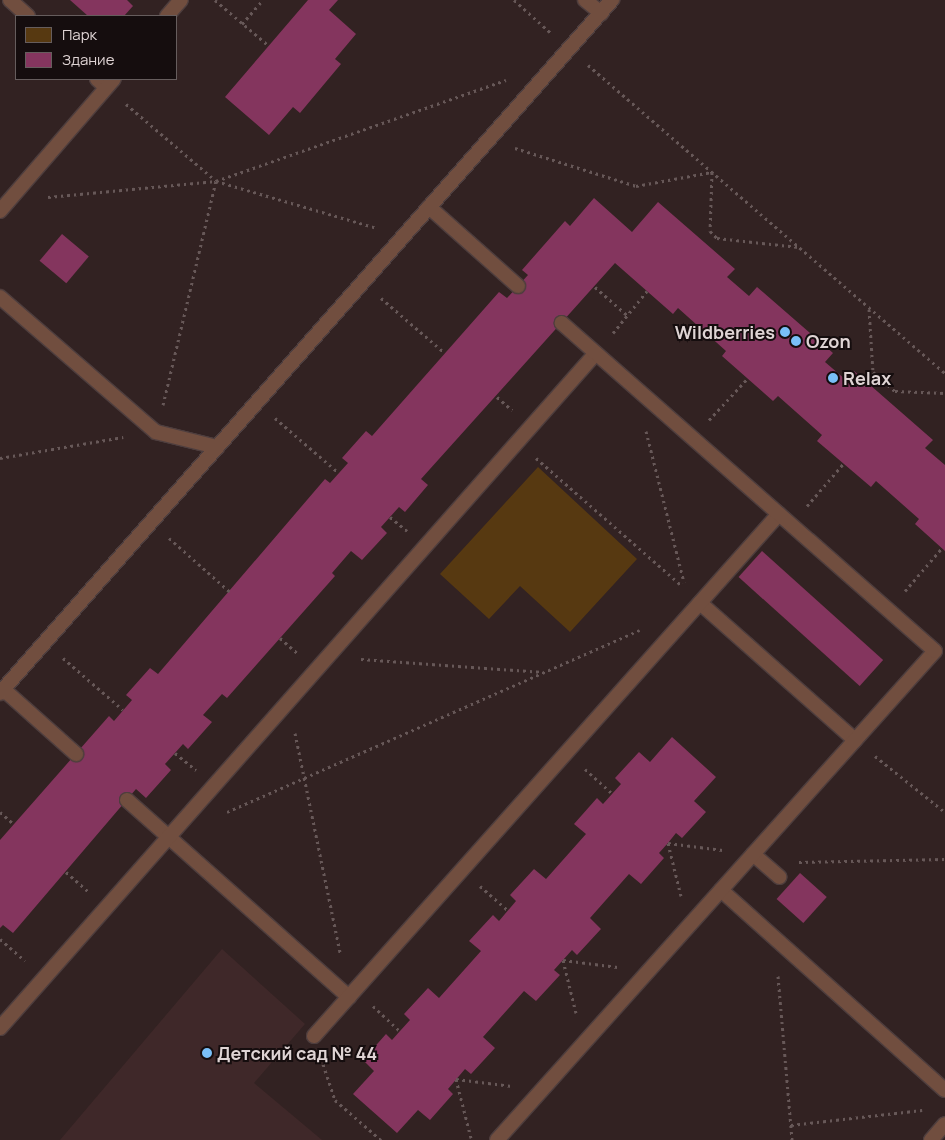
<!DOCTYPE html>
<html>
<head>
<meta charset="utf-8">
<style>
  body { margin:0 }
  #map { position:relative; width:945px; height:1140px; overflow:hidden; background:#322222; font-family:Manrope,sans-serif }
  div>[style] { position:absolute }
  .built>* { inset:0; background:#3f2829 }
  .green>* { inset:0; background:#573911 }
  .building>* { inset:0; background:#84355e; transform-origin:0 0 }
  .path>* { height:3px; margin-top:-1.5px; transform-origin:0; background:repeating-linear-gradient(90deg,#675858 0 2.5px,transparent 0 6.5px) }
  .roads { filter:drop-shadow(1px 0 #4e3e3e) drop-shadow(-1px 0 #4e3e3e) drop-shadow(0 1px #4e3e3e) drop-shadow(0 -1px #4e3e3e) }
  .service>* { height:14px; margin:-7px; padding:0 7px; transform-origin:7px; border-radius:7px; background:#714e3f }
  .dots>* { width:14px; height:14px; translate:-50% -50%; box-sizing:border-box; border:2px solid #150d0e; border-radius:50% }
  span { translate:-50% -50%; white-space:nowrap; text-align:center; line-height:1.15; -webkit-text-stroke:4px #150d0e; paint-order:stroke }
  .poi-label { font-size:18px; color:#dfd4d4; font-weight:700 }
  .right { translate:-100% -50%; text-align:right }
  .left { translate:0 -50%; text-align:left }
  .legend { position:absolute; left:15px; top:15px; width:162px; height:65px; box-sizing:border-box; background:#150d0e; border:1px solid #665d5d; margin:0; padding:6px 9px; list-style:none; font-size:15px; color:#dfd4d4 }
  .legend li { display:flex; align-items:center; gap:10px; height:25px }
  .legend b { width:25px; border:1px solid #665d5d }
</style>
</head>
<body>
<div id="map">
  <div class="built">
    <i style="clip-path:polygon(222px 949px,305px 1024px,254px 1083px,322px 1140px,60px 1140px)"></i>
  </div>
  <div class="green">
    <i style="clip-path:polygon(538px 467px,637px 559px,570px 632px,520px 586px,489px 619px,440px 574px)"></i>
  </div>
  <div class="building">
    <i style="clip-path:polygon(70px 0,127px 0,133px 6px,124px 16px,88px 16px)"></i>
    <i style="clip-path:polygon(308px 0,338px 0,329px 10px,356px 34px,335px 59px,341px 64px,300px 113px,293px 107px,269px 135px,225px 97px)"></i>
    <i style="clip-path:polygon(594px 198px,632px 232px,658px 202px,735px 269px,727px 277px,749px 296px,757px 287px,833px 353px,825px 362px,846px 380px,854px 371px,933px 440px,925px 448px,945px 465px,945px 551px,915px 524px,919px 519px,876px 481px,871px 487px,817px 441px,822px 435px,778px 396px,773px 401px,722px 356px,726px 351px,678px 308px,673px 314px,615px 263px,421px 479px,428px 485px,405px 512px,399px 507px,381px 527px,387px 533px,362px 560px,351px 551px,332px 573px,335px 576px,227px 698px,222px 694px,203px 715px,212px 722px,188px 749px,183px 744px,175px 753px,165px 764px,171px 770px,146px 798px,136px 789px,13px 933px,3px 925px,0 928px,0 840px,109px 716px,114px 721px,132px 700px,126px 695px,150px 668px,158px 674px,325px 479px,330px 483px,348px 463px,342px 458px,366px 431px,372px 436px,499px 292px,507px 298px,528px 275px,522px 270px,565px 221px,570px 226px)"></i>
    <i style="left:62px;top:234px;width:35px;height:35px;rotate:40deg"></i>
    <i style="left:762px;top:551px;width:163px;height:35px;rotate:42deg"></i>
    <i style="clip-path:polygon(672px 737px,716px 777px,694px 801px,706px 812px,682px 838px,676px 833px,668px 843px,659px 853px,664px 858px,641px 884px,629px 874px,590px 918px,601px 929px,577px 955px,572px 950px,554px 970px,560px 975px,536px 1001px,524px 991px,483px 1037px,495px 1048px,471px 1074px,465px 1069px,448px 1089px,453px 1094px,430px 1120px,418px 1110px,397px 1133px,353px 1094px,374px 1071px,363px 1060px,386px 1034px,392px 1040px,400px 1031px,410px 1020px,404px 1014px,428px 988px,439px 998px,481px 951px,469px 941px,493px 915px,499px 921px,516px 901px,510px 895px,534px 869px,546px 879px,586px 834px,574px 824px,597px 798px,603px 804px,621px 784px,615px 778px,639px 752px,650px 762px)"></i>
    <i style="left:800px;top:873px;width:36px;height:35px;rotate:42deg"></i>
  </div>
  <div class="path">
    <i style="left:215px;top:0;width:71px;rotate:40.4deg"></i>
    <i style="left:514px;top:0;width:50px;rotate:41.7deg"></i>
    <i style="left:242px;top:24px;width:32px;rotate:-49deg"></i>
    <i style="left:588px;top:65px;width:472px;rotate:40.8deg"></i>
    <i style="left:126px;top:104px;width:118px;rotate:40.5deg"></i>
    <i style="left:216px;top:181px;width:168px;rotate:16.3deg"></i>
    <i style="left:515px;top:148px;width:127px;rotate:17.4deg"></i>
    <i style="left:636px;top:186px;width:77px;rotate:-10.4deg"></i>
    <i style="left:712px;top:172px;width:59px;rotate:91.9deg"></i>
    <i style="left:710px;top:231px;width:10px;rotate:45deg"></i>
    <i style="left:717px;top:238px;width:82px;rotate:6.3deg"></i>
    <i style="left:48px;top:197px;width:169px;rotate:-5.4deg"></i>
    <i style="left:216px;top:181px;width:307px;rotate:-19.2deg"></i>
    <i style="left:595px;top:287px;width:43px;rotate:41.2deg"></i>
    <i style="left:381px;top:298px;width:84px;rotate:40.7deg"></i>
    <i style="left:869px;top:309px;width:63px;rotate:86.4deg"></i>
    <i style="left:873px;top:372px;width:29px;rotate:41deg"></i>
    <i style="left:895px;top:391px;width:50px;rotate:2.3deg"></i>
    <i style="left:613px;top:333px;width:54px;rotate:-51deg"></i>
    <i style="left:497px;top:397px;width:20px;rotate:41deg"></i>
    <i style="left:163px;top:405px;width:230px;rotate:-76.7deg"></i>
    <i style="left:275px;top:418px;width:84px;rotate:40.7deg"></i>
    <i style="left:709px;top:420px;width:56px;rotate:-47.2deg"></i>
    <i style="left:646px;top:431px;width:156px;rotate:75.9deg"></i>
    <i style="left:0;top:458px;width:125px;rotate:-9.7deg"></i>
    <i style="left:536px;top:458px;width:194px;rotate:41.2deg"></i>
    <i style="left:807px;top:506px;width:57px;rotate:-49.3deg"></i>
    <i style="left:390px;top:517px;width:22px;rotate:39deg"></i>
    <i style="left:169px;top:538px;width:81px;rotate:41.5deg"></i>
    <i style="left:905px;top:591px;width:57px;rotate:-49.3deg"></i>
    <i style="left:280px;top:638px;width:23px;rotate:41deg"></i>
    <i style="left:63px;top:658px;width:79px;rotate:40.9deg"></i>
    <i style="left:361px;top:659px;width:183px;rotate:4.1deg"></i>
    <i style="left:295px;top:733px;width:225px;rotate:78.4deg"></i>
    <i style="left:175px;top:753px;width:27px;rotate:39deg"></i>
    <i style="left:875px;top:756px;width:90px;rotate:38.7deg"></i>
    <i style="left:585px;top:769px;width:36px;rotate:42deg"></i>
    <i style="left:0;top:812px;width:18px;rotate:41deg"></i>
    <i style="left:227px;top:812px;width:451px;rotate:-23.8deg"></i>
    <i style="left:799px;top:862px;width:146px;rotate:-1.2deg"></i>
    <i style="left:66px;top:872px;width:29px;rotate:41deg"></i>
    <i style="left:480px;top:886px;width:37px;rotate:41deg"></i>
    <i style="left:681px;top:896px;width:55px;rotate:-103.8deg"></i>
    <i style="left:668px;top:843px;width:55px;rotate:7.3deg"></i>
    <i style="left:0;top:939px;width:33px;rotate:41deg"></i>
    <i style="left:778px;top:976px;width:165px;rotate:85.1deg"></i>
    <i style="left:373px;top:1006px;width:37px;rotate:43deg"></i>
    <i style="left:576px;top:1013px;width:55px;rotate:-103.8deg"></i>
    <i style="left:563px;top:960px;width:55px;rotate:7.3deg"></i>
    <i style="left:321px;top:1058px;width:44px;rotate:71.6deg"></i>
    <i style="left:335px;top:1100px;width:61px;rotate:41deg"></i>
    <i style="left:791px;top:1125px;width:132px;rotate:-6.5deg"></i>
    <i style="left:471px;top:1138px;width:61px;rotate:-104.3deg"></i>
    <i style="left:456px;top:1079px;width:56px;rotate:7.1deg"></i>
  </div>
  <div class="roads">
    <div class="service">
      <i style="left:10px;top:0;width:24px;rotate:42deg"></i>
      <i style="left:585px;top:0;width:21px;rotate:39deg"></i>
      <i style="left:167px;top:16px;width:21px;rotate:-49deg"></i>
      <i style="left:97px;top:79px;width:12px;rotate:42deg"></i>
      <i style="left:429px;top:207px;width:119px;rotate:41.6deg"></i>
      <i style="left:0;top:211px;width:174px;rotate:-49.2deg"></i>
      <i style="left:0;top:297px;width:206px;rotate:40.9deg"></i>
      <i style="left:156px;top:432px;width:63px;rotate:13.8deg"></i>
      <i style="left:700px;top:603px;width:207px;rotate:41.5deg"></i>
      <i style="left:3px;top:689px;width:98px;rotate:41.7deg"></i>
      <i style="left:0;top:693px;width:925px;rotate:-48.55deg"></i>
      <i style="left:127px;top:800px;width:297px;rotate:41.6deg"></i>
      <i style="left:753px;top:854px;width:35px;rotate:41deg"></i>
      <i style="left:721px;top:890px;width:300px;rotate:41.8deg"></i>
      <i style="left:0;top:1028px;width:900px;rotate:-48.56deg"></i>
      <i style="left:314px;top:1036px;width:699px;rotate:-48.31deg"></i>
      <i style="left:497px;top:1140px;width:656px;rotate:-48.15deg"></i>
      <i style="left:935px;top:651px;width:497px;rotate:-138.7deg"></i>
      <i style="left:931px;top:1140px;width:21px;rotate:-49deg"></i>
    </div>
  </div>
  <div class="dots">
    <i style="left:785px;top:332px;background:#79bff8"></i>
    <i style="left:796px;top:341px;background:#79bff8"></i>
    <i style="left:833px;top:378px;background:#79bff8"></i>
    <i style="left:207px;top:1053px;background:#79bff8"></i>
  </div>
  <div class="poi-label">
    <span class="right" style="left:775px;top:332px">Wildberries</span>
    <span class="left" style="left:806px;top:341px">Ozon</span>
    <span class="left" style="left:843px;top:378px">Relax</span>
    <span class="left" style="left:217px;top:1053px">Детский сад № 44</span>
  </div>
  <ul class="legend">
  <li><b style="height:14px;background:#573911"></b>Парк</li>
  <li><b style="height:14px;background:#84355e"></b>Здание</li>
  </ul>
</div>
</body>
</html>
